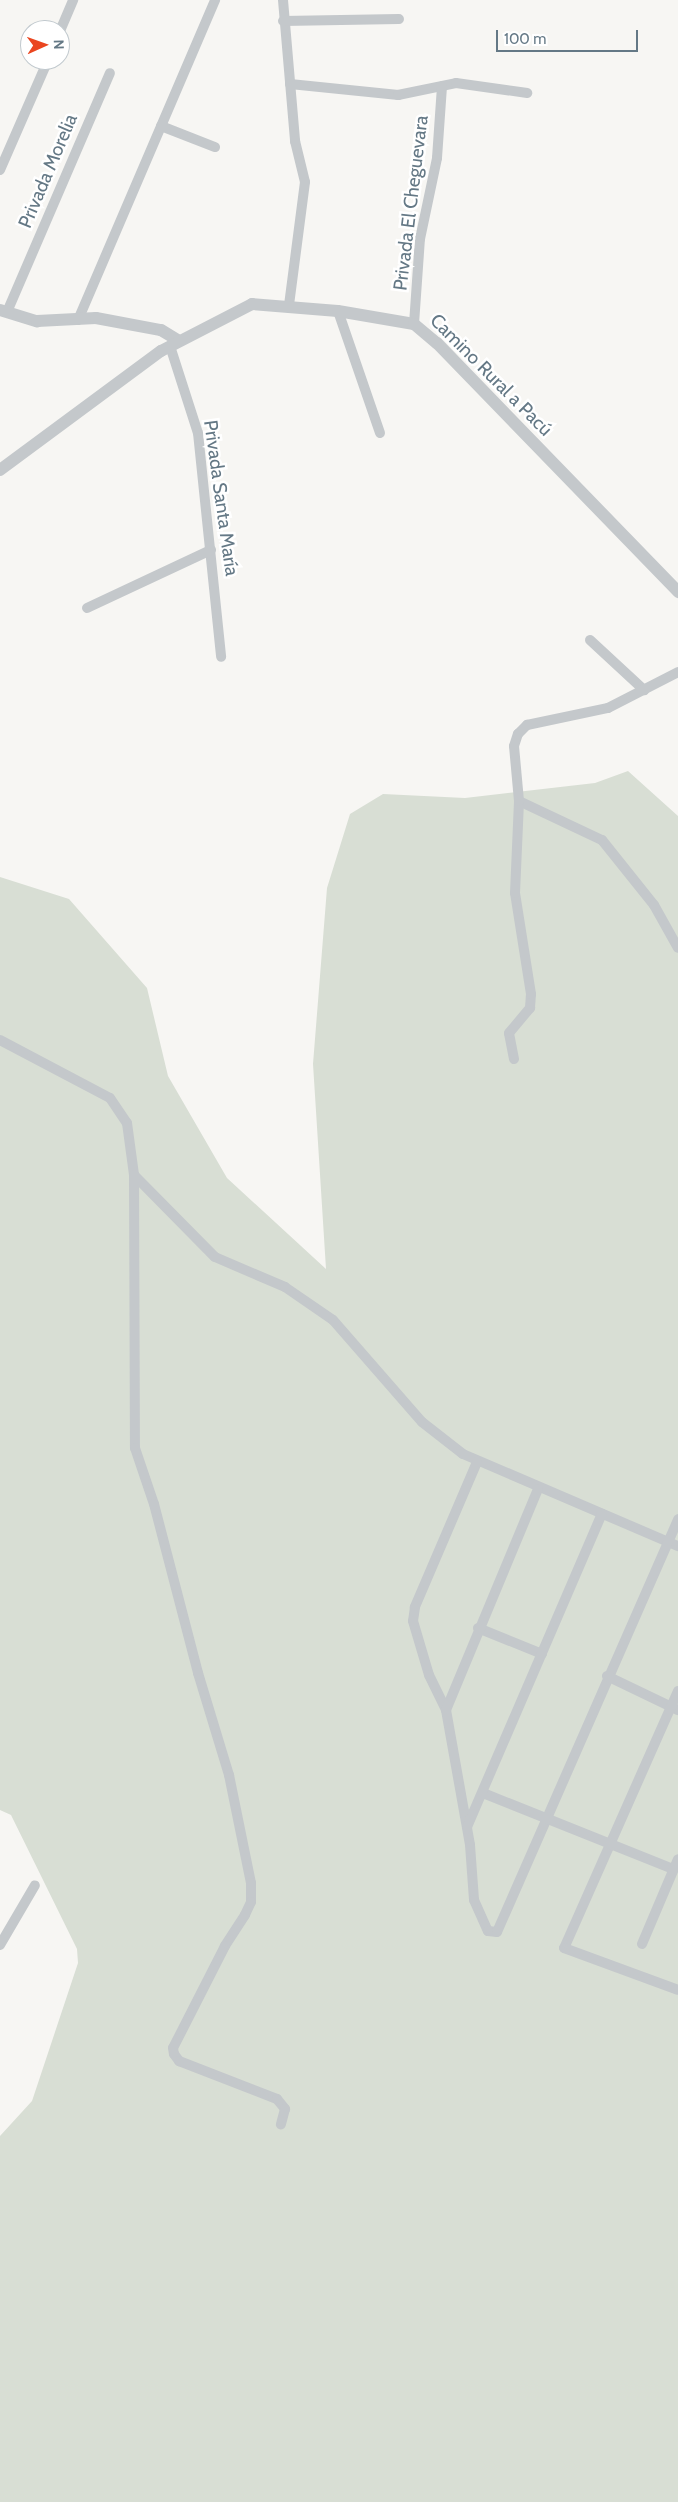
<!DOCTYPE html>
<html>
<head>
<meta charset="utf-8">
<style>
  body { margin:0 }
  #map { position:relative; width:678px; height:2502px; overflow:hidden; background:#f7f6f3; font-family:Cabin,sans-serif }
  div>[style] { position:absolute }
  .green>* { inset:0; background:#d8ded4 }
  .minor>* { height:10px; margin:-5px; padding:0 5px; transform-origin:5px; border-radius:5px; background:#c4c8cb }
  .tertiary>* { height:12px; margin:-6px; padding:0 6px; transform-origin:6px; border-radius:6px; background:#c4c8cb }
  span { translate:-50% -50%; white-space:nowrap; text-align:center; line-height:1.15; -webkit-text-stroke:5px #fff; paint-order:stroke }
  .street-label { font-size:19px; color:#647885 }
  .north { position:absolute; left:20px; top:20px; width:50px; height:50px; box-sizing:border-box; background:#fff; border:1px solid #c1c9ce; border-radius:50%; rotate:88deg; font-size:14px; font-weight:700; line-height:20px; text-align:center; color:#647885 }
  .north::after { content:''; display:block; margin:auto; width:18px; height:22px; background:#ea4620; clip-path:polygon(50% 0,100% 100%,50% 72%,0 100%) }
  .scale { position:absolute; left:496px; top:30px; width:142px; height:22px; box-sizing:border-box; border:2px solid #647885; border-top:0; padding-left:6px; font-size:15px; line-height:18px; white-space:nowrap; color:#647885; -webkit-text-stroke:4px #fff; paint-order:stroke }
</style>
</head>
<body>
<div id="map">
  <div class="green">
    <i style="clip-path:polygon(628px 771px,678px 816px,678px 2502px,0 2502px,0 2136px,32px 2101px,78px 1963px,77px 1949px,11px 1815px,0 1810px,0 877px,69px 899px,147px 988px,168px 1076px,227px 1178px,326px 1269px,313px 1064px,327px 888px,350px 814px,383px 794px,465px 798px,595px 783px)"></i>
  </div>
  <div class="minor">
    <i style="left:283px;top:0;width:142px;rotate:85.1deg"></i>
    <i style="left:295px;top:141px;width:42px;rotate:76.3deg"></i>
    <i style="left:305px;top:182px;width:125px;rotate:97.4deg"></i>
    <i style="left:283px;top:21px;width:116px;rotate:-1deg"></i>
    <i style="left:60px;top:31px;width:34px;rotate:-67deg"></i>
    <i style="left:290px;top:84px;width:109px;rotate:5.8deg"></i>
    <i style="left:398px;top:95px;width:59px;rotate:-11.7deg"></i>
    <i style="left:456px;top:83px;width:72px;rotate:8deg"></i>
    <i style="left:161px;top:126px;width:58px;rotate:21.3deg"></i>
    <i style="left:0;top:170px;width:120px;rotate:-66.4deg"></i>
    <i style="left:338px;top:311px;width:129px;rotate:71deg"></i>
    <i style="left:7px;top:312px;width:260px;rotate:-66.7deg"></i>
    <i style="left:78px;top:320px;width:348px;rotate:-66.8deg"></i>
    <i style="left:414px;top:324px;width:85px;rotate:-86deg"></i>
    <i style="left:420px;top:239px;width:83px;rotate:-78.1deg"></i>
    <i style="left:437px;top:158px;width:72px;rotate:-86deg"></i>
    <i style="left:170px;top:346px;width:91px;rotate:72.2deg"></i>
    <i style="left:198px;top:433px;width:225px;rotate:84.1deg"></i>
    <i style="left:87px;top:608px;width:137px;rotate:-25.1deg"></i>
    <i style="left:590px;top:640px;width:74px;rotate:42.8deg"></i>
    <i style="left:519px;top:801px;width:92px;rotate:25.2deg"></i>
    <i style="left:602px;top:840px;width:83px;rotate:51.3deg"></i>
    <i style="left:654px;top:905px;width:49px;rotate:60.8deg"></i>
    <i style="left:0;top:1040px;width:124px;rotate:27.8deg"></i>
    <i style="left:110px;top:1098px;width:30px;rotate:56deg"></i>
    <i style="left:127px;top:1123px;width:52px;rotate:82.3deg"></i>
    <i style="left:134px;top:1175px;width:273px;rotate:89.8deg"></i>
    <i style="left:135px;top:1448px;width:59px;rotate:71.3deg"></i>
    <i style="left:154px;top:1504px;width:175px;rotate:75.4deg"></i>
    <i style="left:198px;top:1673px;width:107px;rotate:73.1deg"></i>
    <i style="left:229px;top:1775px;width:110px;rotate:78.5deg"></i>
    <i style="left:251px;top:1883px;width:19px;rotate:90deg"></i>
    <i style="left:251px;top:1902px;width:14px;rotate:115deg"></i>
    <i style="left:245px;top:1915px;width:37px;rotate:123deg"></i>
    <i style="left:225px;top:1946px;width:114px;rotate:117deg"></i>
    <i style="left:173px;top:2048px;width:6px;rotate:81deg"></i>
    <i style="left:174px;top:2054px;width:9px;rotate:54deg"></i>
    <i style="left:179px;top:2061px;width:105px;rotate:21.2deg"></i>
    <i style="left:277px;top:2099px;width:13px;rotate:51deg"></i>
    <i style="left:285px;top:2109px;width:16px;rotate:105deg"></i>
    <i style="left:514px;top:1059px;width:26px;rotate:-101deg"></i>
    <i style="left:509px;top:1033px;width:33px;rotate:-50deg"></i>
    <i style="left:530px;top:1008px;width:14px;rotate:-86deg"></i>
    <i style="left:531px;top:994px;width:102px;rotate:-99deg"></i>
    <i style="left:515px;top:893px;width:92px;rotate:-87.5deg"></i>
    <i style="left:519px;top:801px;width:55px;rotate:-95.2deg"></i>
    <i style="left:514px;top:746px;width:13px;rotate:-72deg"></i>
    <i style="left:518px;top:734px;width:13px;rotate:-45deg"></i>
    <i style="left:527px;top:725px;width:83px;rotate:-11.9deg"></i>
    <i style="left:608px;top:708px;width:79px;rotate:-27.2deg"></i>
    <i style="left:134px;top:1175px;width:115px;rotate:45.4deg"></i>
    <i style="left:215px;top:1257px;width:76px;rotate:23.2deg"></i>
    <i style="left:285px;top:1287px;width:58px;rotate:34.5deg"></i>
    <i style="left:333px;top:1320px;width:135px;rotate:48.9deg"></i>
    <i style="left:422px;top:1422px;width:52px;rotate:38deg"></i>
    <i style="left:463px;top:1454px;width:234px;rotate:23.2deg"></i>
    <i style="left:477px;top:1462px;width:158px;rotate:113.2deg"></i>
    <i style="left:415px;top:1607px;width:14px;rotate:98deg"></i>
    <i style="left:413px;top:1621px;width:56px;rotate:73.5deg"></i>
    <i style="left:429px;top:1675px;width:39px;rotate:64deg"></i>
    <i style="left:446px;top:1710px;width:137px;rotate:79.9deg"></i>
    <i style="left:470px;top:1845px;width:55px;rotate:85.8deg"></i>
    <i style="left:474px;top:1900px;width:34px;rotate:66deg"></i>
    <i style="left:488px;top:1931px;width:9px;rotate:6deg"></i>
    <i style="left:497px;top:1932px;width:451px;rotate:-66.3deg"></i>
    <i style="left:478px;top:1628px;width:69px;rotate:22.1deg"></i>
    <i style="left:607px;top:1676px;width:79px;rotate:25.6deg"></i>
    <i style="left:678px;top:1691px;width:281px;rotate:113.9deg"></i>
    <i style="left:564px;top:1948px;width:121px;rotate:20.2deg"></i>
    <i style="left:446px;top:1710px;width:239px;rotate:-67.4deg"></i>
    <i style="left:483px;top:1793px;width:205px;rotate:21.8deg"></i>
    <i style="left:467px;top:1827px;width:341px;rotate:-66.7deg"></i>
    <i style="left:642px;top:1944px;width:92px;rotate:-67deg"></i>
    <i style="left:0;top:1945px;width:69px;rotate:-59.7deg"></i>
  </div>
  <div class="tertiary">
    <i style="left:0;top:310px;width:39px;rotate:17deg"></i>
    <i style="left:37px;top:321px;width:59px;rotate:-2.9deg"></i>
    <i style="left:96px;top:318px;width:66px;rotate:10.5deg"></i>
    <i style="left:161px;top:330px;width:21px;rotate:31deg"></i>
    <i style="left:0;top:470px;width:200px;rotate:-36.5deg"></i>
    <i style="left:161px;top:351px;width:102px;rotate:-27.3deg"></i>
    <i style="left:252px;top:304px;width:86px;rotate:4.7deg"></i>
    <i style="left:338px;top:311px;width:77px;rotate:9.7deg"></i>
    <i style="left:414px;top:324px;width:30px;rotate:40deg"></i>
    <i style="left:437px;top:343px;width:347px;rotate:45.9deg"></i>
  </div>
  <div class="street-label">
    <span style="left:48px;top:171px;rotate:-67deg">Privada Morelia</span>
    <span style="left:411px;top:203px;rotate:-83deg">Privada El Cheguevara</span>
    <span style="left:491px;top:375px;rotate:45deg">Camino Rural a Pacú</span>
    <span style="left:221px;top:498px;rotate:82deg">Privada Santa María</span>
  </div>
  <div class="north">N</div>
  <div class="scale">100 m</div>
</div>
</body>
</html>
